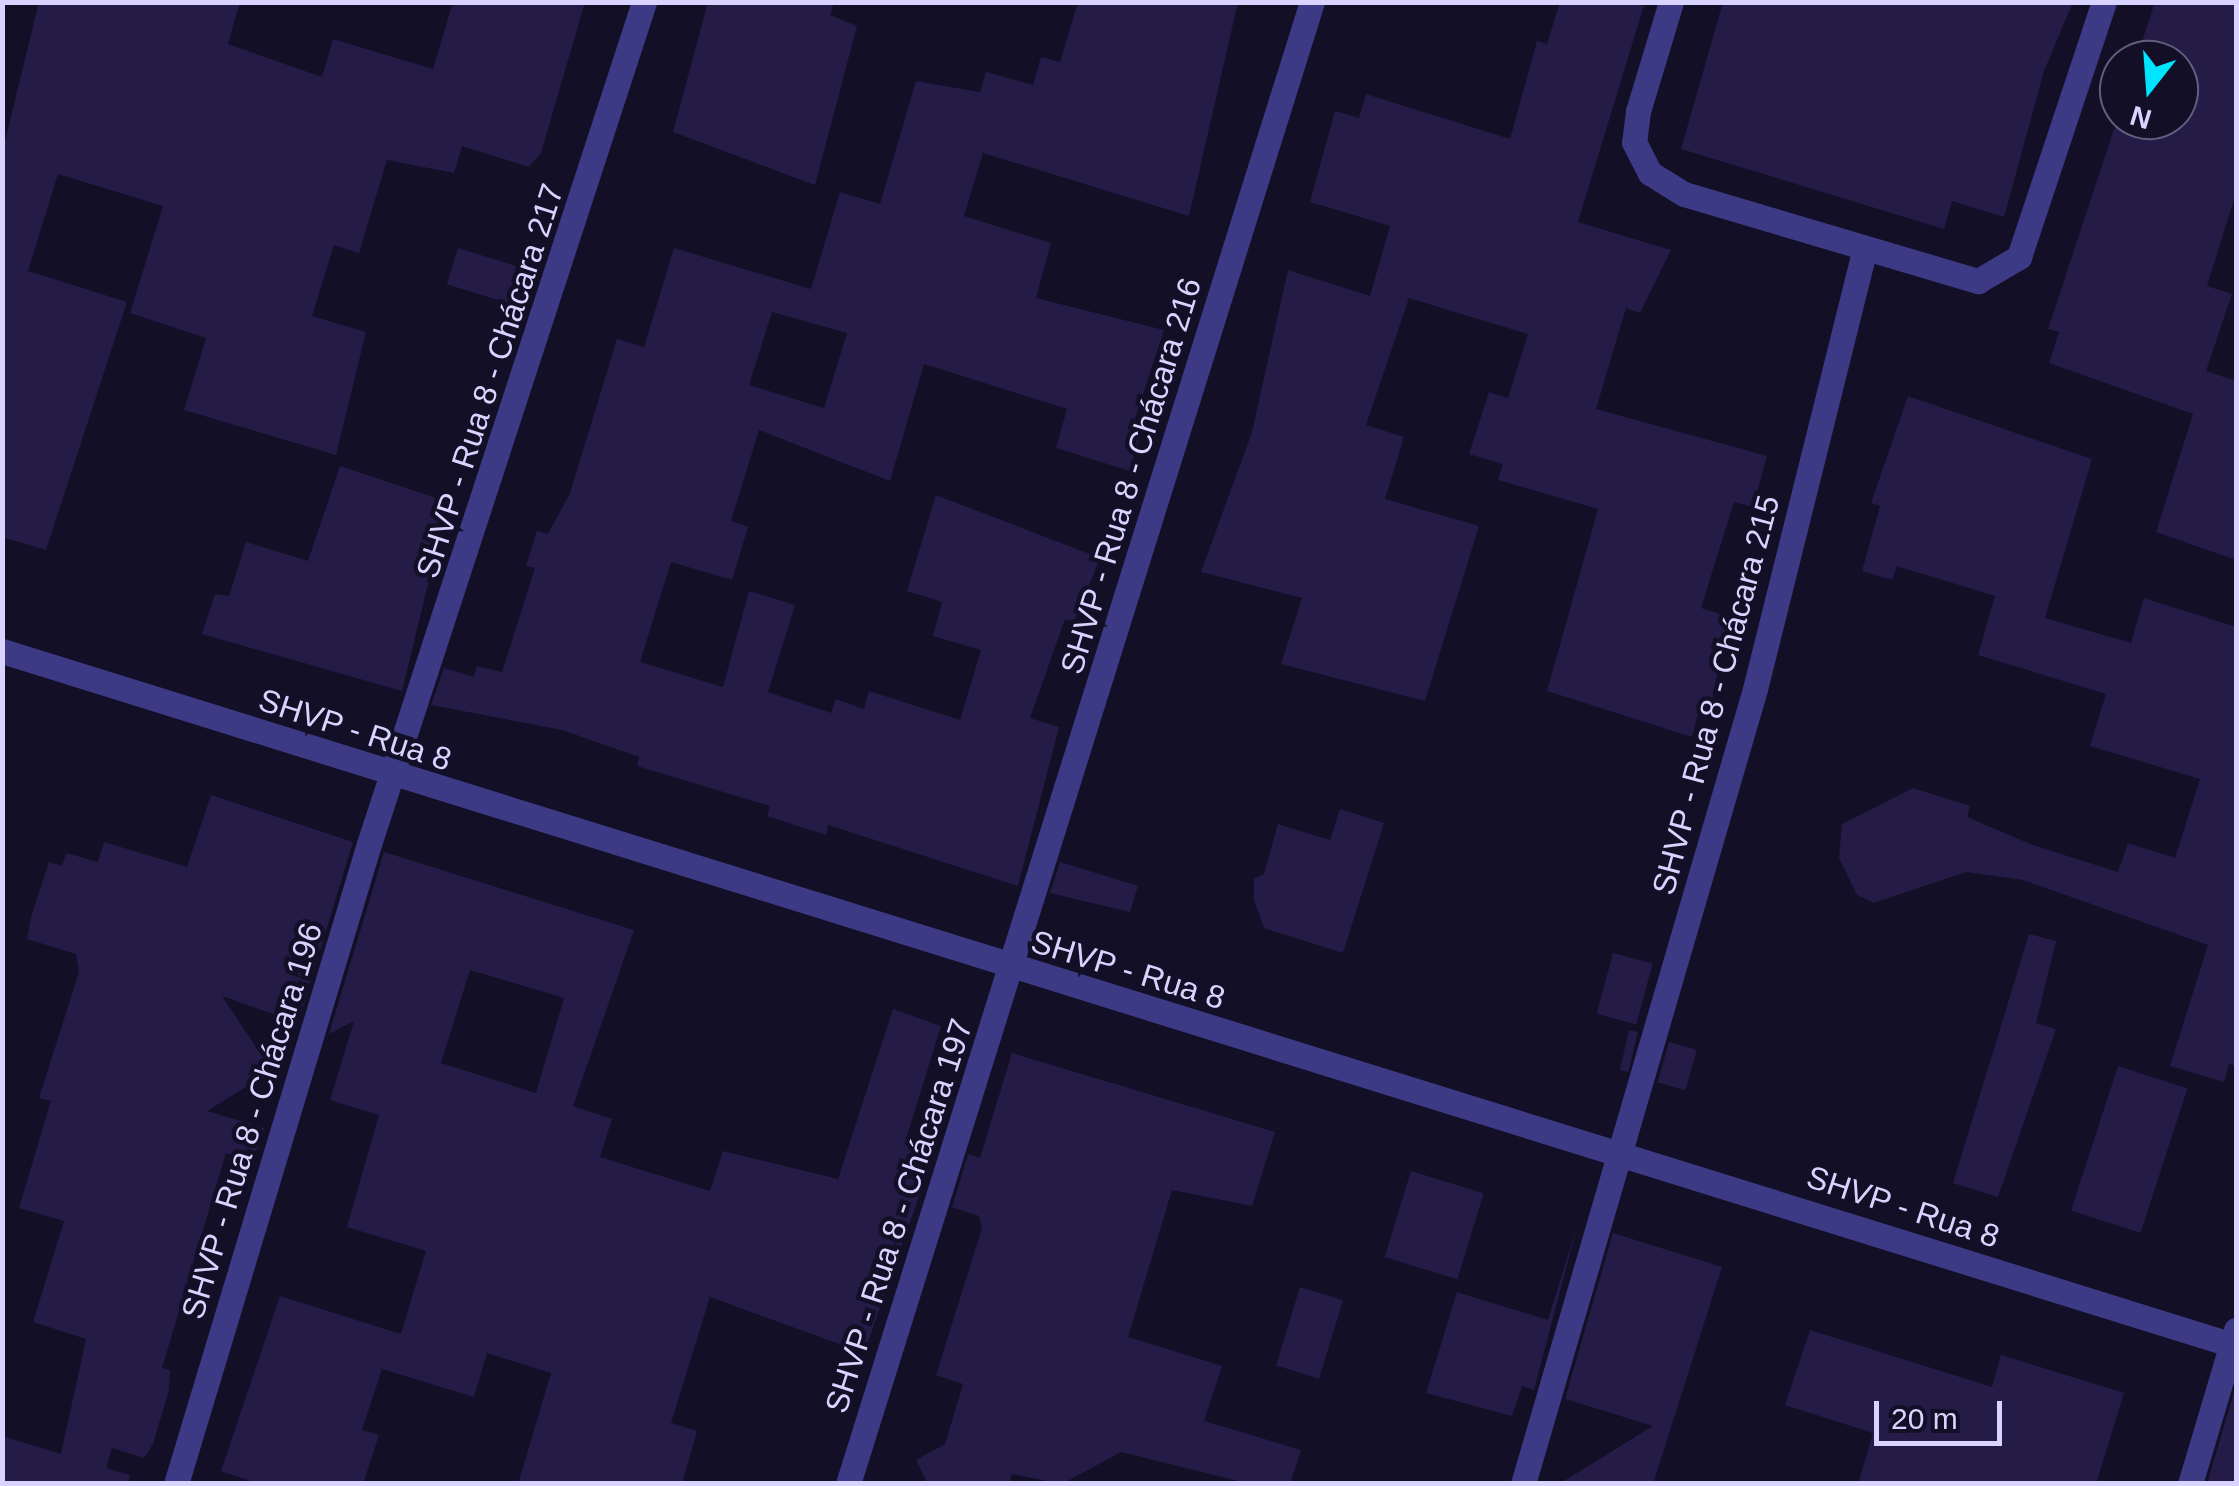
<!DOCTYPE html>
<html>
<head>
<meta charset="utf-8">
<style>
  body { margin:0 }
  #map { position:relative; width:2239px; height:1486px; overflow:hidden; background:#130f26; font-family:Helvetica,sans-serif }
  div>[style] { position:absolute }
  .building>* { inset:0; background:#241b47; transform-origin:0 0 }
  .minor>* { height:25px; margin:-12.5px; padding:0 12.5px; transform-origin:12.5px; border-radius:12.5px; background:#3d3a85 }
  .tertiary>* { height:25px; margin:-12.5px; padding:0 12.5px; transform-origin:12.5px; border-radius:12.5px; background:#3d3a85 }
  span { translate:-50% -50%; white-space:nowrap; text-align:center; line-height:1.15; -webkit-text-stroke:9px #130f26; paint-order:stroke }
  .street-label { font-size:32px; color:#d9d4ff }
  .frame { position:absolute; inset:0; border:5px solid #d9d4ff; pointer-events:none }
  .north { position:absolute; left:2099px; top:40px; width:100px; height:100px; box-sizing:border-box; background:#130f26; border:2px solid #625e7d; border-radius:50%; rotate:197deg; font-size:28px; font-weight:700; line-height:40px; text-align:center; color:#d9d4ff }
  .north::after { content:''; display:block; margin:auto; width:35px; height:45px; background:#00e5ff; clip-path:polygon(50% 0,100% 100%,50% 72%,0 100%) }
  .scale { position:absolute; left:1874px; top:1401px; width:128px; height:45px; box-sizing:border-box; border:5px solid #d9d4ff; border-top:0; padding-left:12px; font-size:30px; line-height:35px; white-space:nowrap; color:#d9d4ff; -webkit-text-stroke:8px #130f26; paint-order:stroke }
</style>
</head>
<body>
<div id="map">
  <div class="building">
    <i style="clip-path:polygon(39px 2px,240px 2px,228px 44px,322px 77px,333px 39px,433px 69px,453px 2px,585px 2px,541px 153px,529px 167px,462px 146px,454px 173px,387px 160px,359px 253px,334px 245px,312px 316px,366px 332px,336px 455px,184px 410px,206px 338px,130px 313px,163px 206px,58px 174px,28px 271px,127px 302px,46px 550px,2px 537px,2px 153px)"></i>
    <i style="clip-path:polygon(708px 2px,834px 2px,830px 15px,857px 26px,815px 185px,673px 132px)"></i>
    <i style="clip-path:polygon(evenodd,1078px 2px,1238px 2px,1189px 216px,983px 153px,964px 216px,1051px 243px,1036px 298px,1164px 330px,1129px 437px,1139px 440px,1130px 471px,1056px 448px,1067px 409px,924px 364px,890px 481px,759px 430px,731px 521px,748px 527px,732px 580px,671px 562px,640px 662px,723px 687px,749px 591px,795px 605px,768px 692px,831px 713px,836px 699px,864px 709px,869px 691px,960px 720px,981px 650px,933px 636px,942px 602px,907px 591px,936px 495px,1100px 558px,1074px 622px,1065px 619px,1030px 718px,1059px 727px,1018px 886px,828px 825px,826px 835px,767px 816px,770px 806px,637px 766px,639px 757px,562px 730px,431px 705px,444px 668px,474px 677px,477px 666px,502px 672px,535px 568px,526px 566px,537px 531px,548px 534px,570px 493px,617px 339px,644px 347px,674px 248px,811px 289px,840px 192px,880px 204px,916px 81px,980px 92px,986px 72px,1033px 85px,1041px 57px,1060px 62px,1078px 2px,772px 312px,847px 333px,824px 408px,749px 385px,772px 312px)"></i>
    <i style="clip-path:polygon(1560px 2px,1645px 2px,1578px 222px,1671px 250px,1640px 313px,1626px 308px,1596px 409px,1767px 456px,1753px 507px,1734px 502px,1701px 608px,1729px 617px,1710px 710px,1700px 707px,1692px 737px,1547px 691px,1598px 509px,1498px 480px,1503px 464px,1469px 454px,1489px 392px,1508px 398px,1528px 334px,1409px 298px,1366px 425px,1404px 437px,1385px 499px,1479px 526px,1425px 701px,1281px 664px,1302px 598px,1201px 572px,1252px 432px,1288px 270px,1370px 296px,1390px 226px,1310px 202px,1335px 111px,1359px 118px,1366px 94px,1510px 139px,1537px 41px,1547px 44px)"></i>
    <i style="clip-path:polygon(1723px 2px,2073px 2px,2044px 71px,2004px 217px,1952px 201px,1944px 229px,1681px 149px)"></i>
    <i style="clip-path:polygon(2155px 2px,2236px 2px,2236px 193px,2207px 286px,2232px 294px,2206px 371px,2236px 381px,2236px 560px,2156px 532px,2193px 414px,2049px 363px,2059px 332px,2048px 329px,2119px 114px,2179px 120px,2179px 60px,2136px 60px)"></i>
    <i style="left:458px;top:248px;width:78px;height:38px;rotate:17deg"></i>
    <i style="clip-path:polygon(1908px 396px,2092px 459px,2045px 618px,2131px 643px,2144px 598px,2236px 627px,2236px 1066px,2229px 1064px,2224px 1082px,2170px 1066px,2208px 945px,2023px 880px,1966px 872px,1874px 903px,1857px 895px,1839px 858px,1842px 824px,1913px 788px,1970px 806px,1967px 817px,2030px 844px,2118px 872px,2128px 843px,2175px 858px,2200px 779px,2090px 746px,2106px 694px,1978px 655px,1995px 596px,1897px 566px,1892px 580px,1862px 571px,1880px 506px,1871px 503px)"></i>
    <i style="clip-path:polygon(340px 466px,448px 502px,402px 691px,202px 634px,215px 594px,229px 596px,246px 542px,308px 561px)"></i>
    <i style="clip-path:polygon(211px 795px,353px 842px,298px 1023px,222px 996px,272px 1071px,207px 1111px,264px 1128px,253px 1161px,226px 1153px,162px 1368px,170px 1370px,169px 1390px,153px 1444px,144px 1458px,112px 1448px,106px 1468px,130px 1475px,128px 1484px,2px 1484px,2px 1436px,61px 1454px,86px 1339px,33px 1322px,64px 1221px,19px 1208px,51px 1101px,39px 1098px,79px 972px,76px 954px,27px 939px,31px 917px,49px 862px,62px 866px,66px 853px,98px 862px,104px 842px,187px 867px)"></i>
    <i style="clip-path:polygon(1340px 809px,1384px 823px,1343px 953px,1264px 928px,1254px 900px,1254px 878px,1264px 874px,1278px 824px,1330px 840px)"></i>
    <i style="clip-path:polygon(evenodd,384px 852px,634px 930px,573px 1106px,612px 1119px,600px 1157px,710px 1191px,723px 1151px,838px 1179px,893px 1009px,941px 1026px,907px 1136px,937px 1145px,864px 1353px,710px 1297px,671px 1423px,697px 1431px,682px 1484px,518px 1484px,551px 1373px,487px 1353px,474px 1397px,382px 1369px,362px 1430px,379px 1435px,363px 1484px,260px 1484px,221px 1471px,280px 1296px,401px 1334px,426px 1251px,347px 1227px,379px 1115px,330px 1100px,354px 1021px,329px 1034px,384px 852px,470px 970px,564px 998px,536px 1093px,441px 1063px,470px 970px)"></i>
    <i style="clip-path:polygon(1060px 862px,1138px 886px,1130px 912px,1050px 893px)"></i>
    <i style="clip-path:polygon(2029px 934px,2056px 941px,2036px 1023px,2056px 1029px,1998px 1197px,1953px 1183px)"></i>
    <i style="left:1613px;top:953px;width:41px;height:63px;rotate:15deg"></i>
    <i style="left:1629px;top:1030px;width:9px;height:41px;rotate:13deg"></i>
    <i style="left:1669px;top:1042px;width:29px;height:42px;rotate:16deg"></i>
    <i style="clip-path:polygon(1012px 1053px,1275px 1132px,1252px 1206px,1172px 1190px,1128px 1337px,1222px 1366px,1204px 1421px,1301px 1450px,1290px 1484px,1250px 1484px,1121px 1452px,1062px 1484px,1012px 1474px,1009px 1484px,928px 1484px,916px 1460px,945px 1444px,963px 1384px,936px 1375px,982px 1228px,979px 1216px,952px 1207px,968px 1154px,980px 1158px)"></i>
    <i style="left:2118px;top:1066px;width:73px;height:152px;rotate:18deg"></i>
    <i style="left:1411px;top:1171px;width:76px;height:90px;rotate:17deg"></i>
    <i style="clip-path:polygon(1578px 1223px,1534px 1390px,1522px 1386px,1512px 1416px,1426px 1393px,1457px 1292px,1548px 1320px)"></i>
    <i style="clip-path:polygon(1613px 1233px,1722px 1267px,1653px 1484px,1559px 1484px,1653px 1426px,1565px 1399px)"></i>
    <i style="left:1300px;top:1287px;width:45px;height:82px;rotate:17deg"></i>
    <i style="clip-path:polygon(1810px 1330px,1992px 1387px,2001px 1355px,2124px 1393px,2096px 1484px,1858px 1484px,1873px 1433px,1785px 1405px)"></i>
    <i style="clip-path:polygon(2236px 1385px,2236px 1484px,2207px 1484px)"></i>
  </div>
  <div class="minor">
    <i style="left:1671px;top:2px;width:114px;rotate:106.8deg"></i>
    <i style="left:1638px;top:111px;width:31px;rotate:97deg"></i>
    <i style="left:1634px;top:142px;width:35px;rotate:63deg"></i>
    <i style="left:1650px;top:173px;width:40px;rotate:32deg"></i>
    <i style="left:1684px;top:194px;width:307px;rotate:16.5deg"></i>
    <i style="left:1978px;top:281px;width:48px;rotate:-30.3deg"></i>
    <i style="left:2019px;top:257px;width:269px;rotate:-71.6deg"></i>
    <i style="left:176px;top:1484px;width:668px;rotate:-73.22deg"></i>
    <i style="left:369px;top:844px;width:886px;rotate:-71.91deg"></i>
    <i style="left:848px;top:1484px;width:1553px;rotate:-72.62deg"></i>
    <i style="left:1523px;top:1484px;width:828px;rotate:-73.73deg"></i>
    <i style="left:1755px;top:689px;width:450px;rotate:-76deg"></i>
    <i style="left:2190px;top:1484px;width:161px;rotate:-73.4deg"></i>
  </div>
  <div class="tertiary">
    <i style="left:2px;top:651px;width:2340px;rotate:17.28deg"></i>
  </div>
  <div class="street-label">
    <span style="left:490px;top:381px;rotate:-72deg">SHVP - Rua 8 - Chácara 217</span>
    <span style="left:1131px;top:476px;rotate:-73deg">SHVP - Rua 8 - Chácara 216</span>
    <span style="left:1716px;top:695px;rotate:-75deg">SHVP - Rua 8 - Chácara 215</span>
    <span style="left:355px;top:730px;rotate:18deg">SHVP - Rua 8</span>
    <span style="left:1128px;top:970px;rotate:17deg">SHVP - Rua 8</span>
    <span style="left:252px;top:1121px;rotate:-73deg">SHVP - Rua 8 - Chácara 196</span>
    <span style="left:1903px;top:1207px;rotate:18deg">SHVP - Rua 8</span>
    <span style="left:899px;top:1216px;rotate:-72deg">SHVP - Rua 8 - Chácara 197</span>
  </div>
  <div class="frame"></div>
  <div class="north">N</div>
  <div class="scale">20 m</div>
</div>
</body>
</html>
